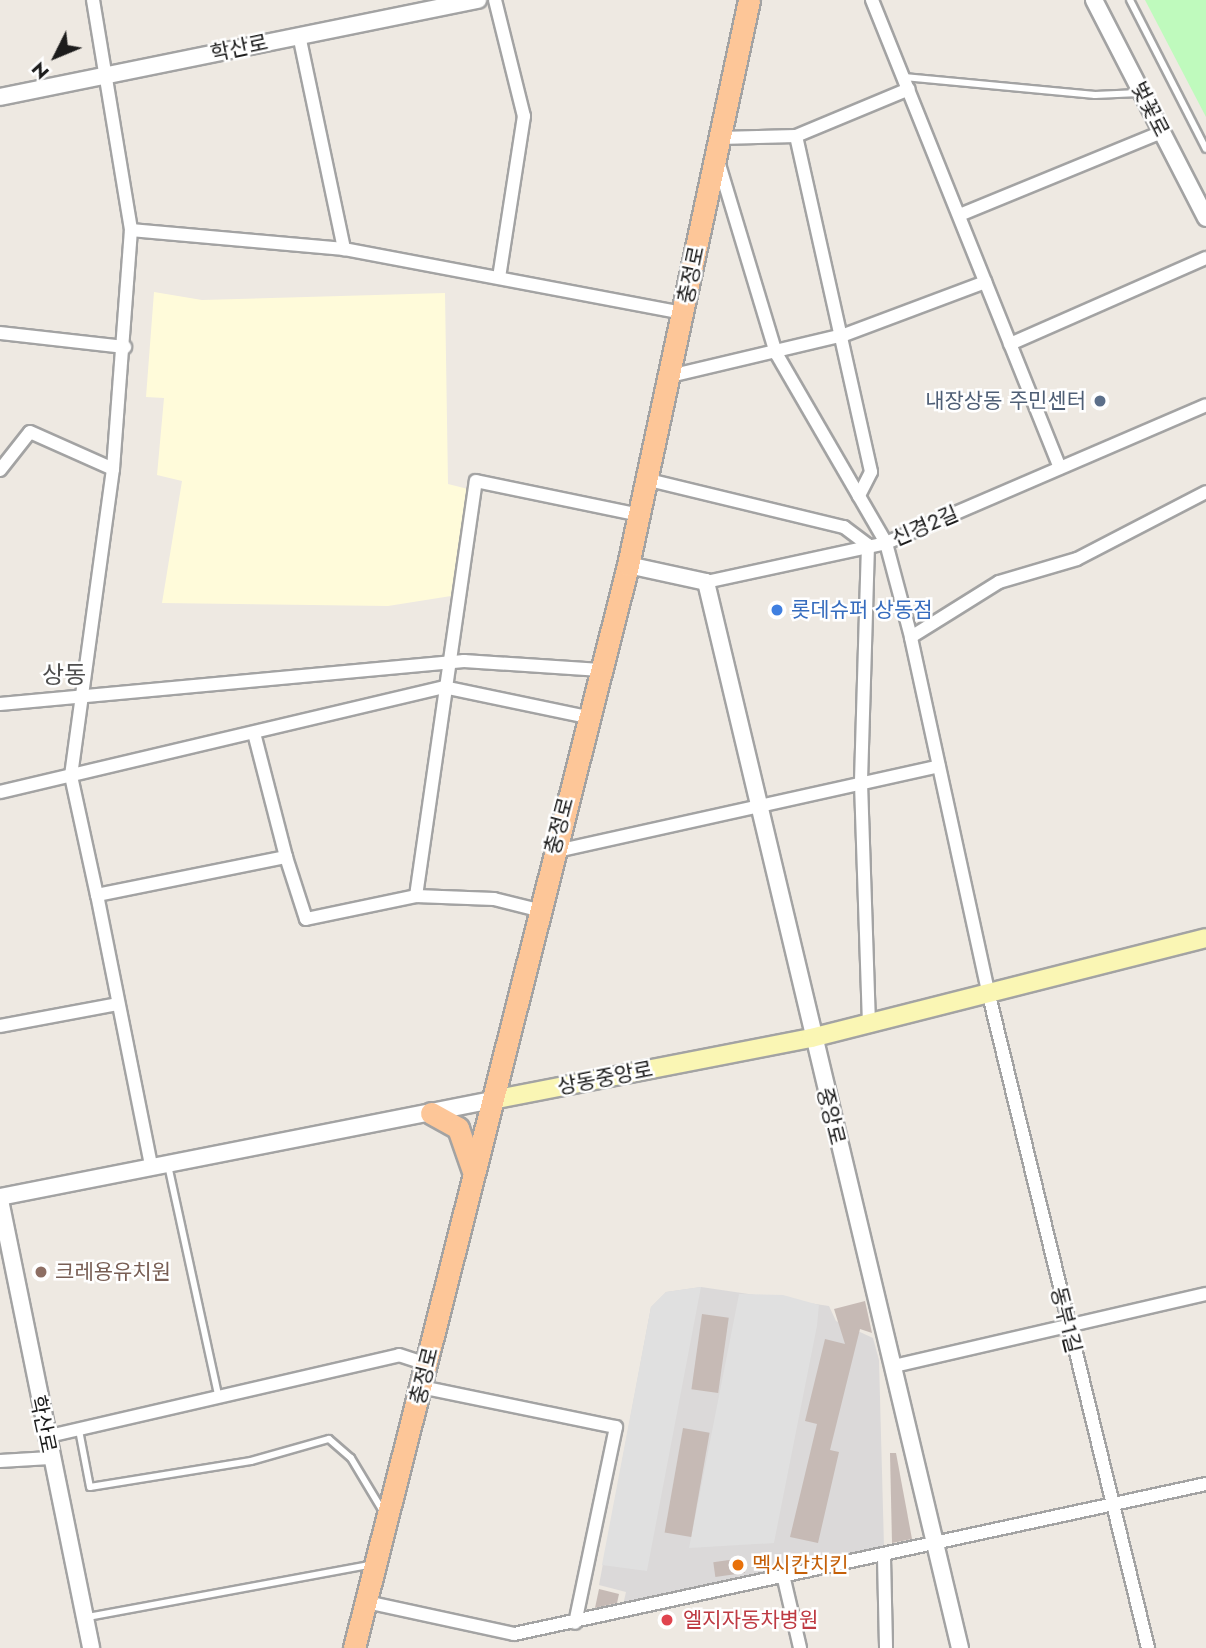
<!DOCTYPE html>
<html>
<head>
<meta charset="utf-8">
<style>
  body { margin:0 }
  #map { position:relative; width:1206px; height:1648px; overflow:hidden; background:#eee9e2; font-family:Jost,"Noto Sans KR",sans-serif }
  div>[style] { position:absolute }
  .residential>* { inset:0; background:#dbd9d9 }
  .education>* { inset:0; background:#fffbda }
  .park>* { inset:0; background:#bffabd }
  .parking>* { inset:0; background:#e0e0e0 }
  .building>* { inset:0; background:#c6bab5; transform-origin:0 0 }
  .roads { filter:drop-shadow(2px 0 #a3a3a3) drop-shadow(-2px 0 #a3a3a3) drop-shadow(0 2px #a3a3a3) drop-shadow(0 -2px #a3a3a3) }
  .service>* { height:6px; margin:-3px; padding:0 3px; transform-origin:3px; border-radius:3px; background:#fff }
  .minor>* { height:12px; margin:-6px; padding:0 6px; transform-origin:6px; border-radius:6px; background:#fff }
  .tertiary>* { height:16px; margin:-8px; padding:0 8px; transform-origin:8px; border-radius:8px; background:#fff }
  .secondary>* { height:18px; margin:-9px; padding:0 9px; transform-origin:9px; border-radius:9px; background:#faf6b4 }
  .primary>* { height:21px; margin:-10.5px; padding:0 10.5px; transform-origin:10.5px; border-radius:10.5px; background:#fdc698 }
  .dots>* { width:19px; height:19px; translate:-50% -50%; box-sizing:border-box; border:4px solid #fff; border-radius:50% }
  span { translate:-50% -50%; white-space:nowrap; text-align:center; line-height:1.15; -webkit-text-stroke:5px #fff; paint-order:stroke }
  .street-label { font-size:21px; color:#1c1c1c }
  .service-label { font-size:21px; color:#4e5e75 }
  .right { translate:-100% -50%; text-align:right }
  .shop-label { font-size:21px; color:#366cbe }
  .left { translate:0 -50%; text-align:left }
  .education-label { font-size:21px; color:#785e54 }
  .food-label { font-size:21px; color:#c56008 }
  .health-label { font-size:21px; color:#be3a42 }
  .quarter-label { font-size:24px; color:#4f4f4f }
  .north { position:absolute; left:21px; top:21px; width:70px; height:70px; -webkit-text-stroke:5px #fff; paint-order:stroke; rotate:227deg; font-size:19px; font-weight:700; line-height:28px; text-align:center; color:#1c1c1c }
  .north::after { content:''; display:block; margin:auto; width:24px; height:32px; background:#1c1c1c; clip-path:polygon(50% 0,100% 100%,50% 72%,0 100%) }
</style>
</head>
<body>
<div id="map">
  <div class="residential">
    <i style="clip-path:polygon(701px 1287px,829px 1306px,836px 1321px,873px 1338px,879px 1360px,884px 1547px,623px 1605px,626px 1592px,599px 1585px,651px 1307px,666px 1292px)"></i>
  </div>
  <div class="education">
    <i style="clip-path:polygon(154px 292px,202px 300px,445px 293px,448px 484px,468px 489px,451px 596px,388px 606px,162px 603px,182px 481px,157px 475px,164px 398px,146px 397px)"></i>
  </div>
  <div class="park">
    <i style="clip-path:polygon(1145px 0,1206px 0,1206px 117px)"></i>
  </div>
  <div class="parking">
    <i style="clip-path:polygon(701px 1287px,647px 1571px,602px 1565px,651px 1307px,666px 1292px)"></i>
    <i style="clip-path:polygon(739px 1294px,783px 1295px,819px 1305px,817px 1326px,774px 1543px,689px 1548px)"></i>
  </div>
  <div class="building">
    <i style="clip-path:polygon(865px 1301px,872px 1333px,860px 1329px,830px 1450px,839px 1452px,818px 1543px,790px 1537px,817px 1424px,805px 1421px,825px 1339px,845px 1344px,834px 1309px)"></i>
    <i style="left:702px;top:1314px;width:27px;height:76px;rotate:8deg"></i>
    <i style="left:683px;top:1428px;width:27px;height:106px;rotate:10deg"></i>
    <i style="clip-path:polygon(890px 1453px,896px 1453px,912px 1539px,892px 1543px)"></i>
    <i style="left:743px;top:1558px;width:15px;height:30px;rotate:82deg"></i>
    <i style="clip-path:polygon(599px 1589px,619px 1594px,617px 1603px,595px 1608px)"></i>
  </div>
  <div class="roads">
    <div class="service">
      <i style="left:1130px;top:0;width:167px;rotate:63deg"></i>
      <i style="left:904px;top:77px;width:192px;rotate:5.4deg"></i>
      <i style="left:1095px;top:95px;width:44px;rotate:-2.6deg"></i>
      <i style="left:168px;top:1165px;width:235px;rotate:77.7deg"></i>
      <i style="left:79px;top:1430px;width:58px;rotate:79.1deg"></i>
      <i style="left:90px;top:1487px;width:163px;rotate:-9.2deg"></i>
      <i style="left:251px;top:1461px;width:81px;rotate:-15.8deg"></i>
      <i style="left:329px;top:1439px;width:29px;rotate:41deg"></i>
      <i style="left:351px;top:1458px;width:64px;rotate:59deg"></i>
      <i style="left:88px;top:1617px;width:286px;rotate:-10.5deg"></i>
    </div>
    <div class="minor">
      <i style="left:93px;top:0;width:233px;rotate:80.6deg"></i>
      <i style="left:131px;top:230px;width:214px;rotate:5.1deg"></i>
      <i style="left:344px;top:249px;width:345px;rotate:10.7deg"></i>
      <i style="left:495px;top:0;width:120px;rotate:76deg"></i>
      <i style="left:524px;top:116px;width:163px;rotate:98.8deg"></i>
      <i style="left:872px;top:0;width:504px;rotate:68.11deg"></i>
      <i style="left:299px;top:35px;width:219px;rotate:78.1deg"></i>
      <i style="left:796px;top:136px;width:344px;rotate:77.4deg"></i>
      <i style="left:871px;top:472px;width:27px;rotate:117deg"></i>
      <i style="left:720px;top:138px;width:76px;rotate:-1.5deg"></i>
      <i style="left:796px;top:136px;width:122px;rotate:-22.6deg"></i>
      <i style="left:718px;top:161px;width:201px;rotate:73.2deg"></i>
      <i style="left:776px;top:353px;width:220px;rotate:59.9deg"></i>
      <i style="left:886px;top:543px;width:97px;rotate:75.1deg"></i>
      <i style="left:962px;top:214px;width:216px;rotate:-22.3deg"></i>
      <i style="left:0;top:333px;width:126px;rotate:6.4deg"></i>
      <i style="left:1010px;top:344px;width:214px;rotate:-23.7deg"></i>
      <i style="left:670px;top:376px;width:179px;rotate:-13.3deg"></i>
      <i style="left:844px;top:335px;width:151px;rotate:-20.6deg"></i>
      <i style="left:113px;top:469px;width:240px;rotate:-85.7deg"></i>
      <i style="left:0;top:470px;width:48px;rotate:-51.7deg"></i>
      <i style="left:30px;top:432px;width:91px;rotate:24deg"></i>
      <i style="left:113px;top:469px;width:310px;rotate:97.8deg"></i>
      <i style="left:71px;top:776px;width:122px;rotate:77.7deg"></i>
      <i style="left:649px;top:480px;width:201px;rotate:13.6deg"></i>
      <i style="left:844px;top:527px;width:30px;rotate:37deg"></i>
      <i style="left:868px;top:545px;width:238px;rotate:91.7deg"></i>
      <i style="left:861px;top:783px;width:237px;rotate:88.1deg"></i>
      <i style="left:706px;top:582px;width:184px;rotate:-12.2deg"></i>
      <i style="left:886px;top:543px;width:348px;rotate:-23.3deg"></i>
      <i style="left:0;top:704px;width:466px;rotate:-5.3deg"></i>
      <i style="left:464px;top:661px;width:137px;rotate:3.8deg"></i>
      <i style="left:254px;top:733px;width:128px;rotate:75.5deg"></i>
      <i style="left:0;top:792px;width:456px;rotate:-13.3deg"></i>
      <i style="left:444px;top:687px;width:147px;rotate:11.8deg"></i>
      <i style="left:552px;top:852px;width:396px;rotate:-12.5deg"></i>
      <i style="left:416px;top:896px;width:419px;rotate:-81.8deg"></i>
      <i style="left:476px;top:481px;width:167px;rotate:11.7deg"></i>
      <i style="left:0;top:1026px;width:120px;rotate:-10.6deg"></i>
      <i style="left:151px;top:1165px;width:275px;rotate:-101.3deg"></i>
      <i style="left:97px;top:895px;width:193px;rotate:-11.4deg"></i>
      <i style="left:286px;top:857px;width:65px;rotate:72.1deg"></i>
      <i style="left:306px;top:919px;width:112px;rotate:-11.8deg"></i>
      <i style="left:416px;top:896px;width:78px;rotate:2.2deg"></i>
      <i style="left:494px;top:899px;width:45px;rotate:14deg"></i>
      <i style="left:894px;top:1366px;width:320px;rotate:-13deg"></i>
      <i style="left:421px;top:1387px;width:199px;rotate:11.6deg"></i>
      <i style="left:616px;top:1427px;width:200px;rotate:101.8deg"></i>
      <i style="left:45px;top:1437px;width:363px;rotate:-13deg"></i>
      <i style="left:399px;top:1355px;width:29px;rotate:18deg"></i>
      <i style="left:0;top:1461px;width:50px;rotate:-3.4deg"></i>
      <i style="left:884px;top:1558px;width:90px;rotate:88.7deg"></i>
      <i style="left:784px;top:1579px;width:71px;rotate:76.9deg"></i>
      <i style="left:366px;top:1602px;width:151px;rotate:12.2deg"></i>
      <i style="left:514px;top:1634px;width:708px;rotate:-12.23deg"></i>
      <i style="left:1148px;top:1648px;width:676px;rotate:-103.69deg"></i>
      <i style="left:988px;top:991px;width:362px;rotate:-102.3deg"></i>
      <i style="left:911px;top:637px;width:104px;rotate:-32deg"></i>
      <i style="left:999px;top:582px;width:81px;rotate:-16.4deg"></i>
      <i style="left:1077px;top:559px;width:145px;rotate:-27.4deg"></i>
    </div>
    <div class="tertiary">
      <i style="left:1094px;top:0;width:245px;rotate:62.8deg"></i>
      <i style="left:0;top:97px;width:488px;rotate:-11.5deg"></i>
      <i style="left:628px;top:565px;width:80px;rotate:12.3deg"></i>
      <i style="left:706px;top:582px;width:1096px;rotate:76.6deg"></i>
      <i style="left:0;top:1197px;width:501px;rotate:-11.15deg"></i>
      <i style="left:0;top:1200px;width:457px;rotate:78.5deg"></i>
    </div>
    <div class="secondary">
      <i style="left:492px;top:1100px;width:325px;rotate:-11deg"></i>
      <i style="left:811px;top:1038px;width:407px;rotate:-14.2deg"></i>
    </div>
    <div class="primary">
      <i style="left:431px;top:1113px;width:31px;rotate:29deg"></i>
      <i style="left:458px;top:1128px;width:46px;rotate:70.8deg"></i>
      <i style="left:354px;top:1648px;width:1117px;rotate:-75.8deg"></i>
      <i style="left:628px;top:565px;width:578px;rotate:-77.91deg"></i>
    </div>
  </div>
  <div class="dots">
    <i style="left:1100px;top:401px;background:#5c6f8a"></i>
    <i style="left:777px;top:610px;background:#3f7fe0"></i>
    <i style="left:41px;top:1272px;background:#8d6e63"></i>
    <i style="left:738px;top:1565px;background:#e8710a"></i>
    <i style="left:667px;top:1620px;background:#e0444e"></i>
  </div>
  <div class="street-label">
    <span style="left:239px;top:48px;rotate:-12deg">학산로</span>
    <span style="left:1150px;top:109px;rotate:63deg">벚꽃로</span>
    <span style="left:691px;top:275px;rotate:-78deg">충정로</span>
    <span style="left:925px;top:526px;rotate:-23deg">신경2길</span>
    <span style="left:559px;top:826px;rotate:-75deg">충정로</span>
    <span style="left:605px;top:1078px;rotate:-11deg">상동중앙로</span>
    <span style="left:831px;top:1116px;rotate:76deg">중앙로</span>
    <span style="left:1066px;top:1320px;rotate:76deg">동부1길</span>
    <span style="left:424px;top:1376px;rotate:-76deg">충정로</span>
    <span style="left:43px;top:1424px;rotate:78deg">학산로</span>
  </div>
  <div class="service-label">
    <span class="right" style="left:1086px;top:401px">내장상동 주민센터</span>
  </div>
  <div class="shop-label">
    <span class="left" style="left:791px;top:610px">롯데슈퍼 상동점</span>
  </div>
  <div class="education-label">
    <span class="left" style="left:55px;top:1272px">크레용유치원</span>
  </div>
  <div class="food-label">
    <span class="left" style="left:752px;top:1565px">멕시칸치킨</span>
  </div>
  <div class="health-label">
    <span class="left" style="left:683px;top:1620px">엘지자동차병원</span>
  </div>
  <div class="quarter-label">
    <span style="left:64px;top:675px">상동</span>
  </div>
  <div class="north">N</div>
</div>
</body>
</html>
